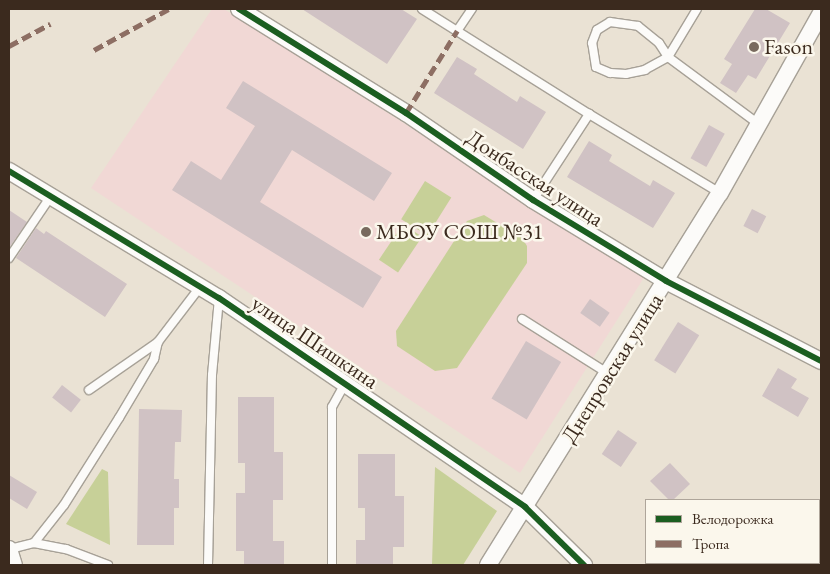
<!DOCTYPE html>
<html>
<head>
<meta charset="utf-8">
<style>
  body { margin:0 }
  #map { position:relative; width:830px; height:574px; overflow:hidden; background:#eae2d4; font-family:"EB Garamond",serif }
  div>[style] { position:absolute }
  .built>* { inset:0; background:#f1d8d5 }
  .green>* { inset:0; background:#c7d098; transform-origin:0 0 }
  .building>* { inset:0; background:#d0c2c4; transform-origin:0 0 }
  .roads { filter:drop-shadow(1px 0 #a7a197) drop-shadow(-1px 0 #a7a197) drop-shadow(0 1px #a7a197) drop-shadow(0 -1px #a7a197) }
  .service>* { height:8px; margin:-4px; padding:0 4px; transform-origin:4px; border-radius:4px; background:#fcfbf9 }
  .minor>* { height:16px; margin:-8px; padding:0 8px; transform-origin:8px; border-radius:8px; background:#fcfbf9 }
  .quiet>* { height:5px; margin-top:-2.5px; transform-origin:0; background:repeating-linear-gradient(90deg,#8d6e63 0 10px,transparent 0 15px) }
  .cycleway>* { height:6px; margin:-3px; padding:0 3px; transform-origin:3px; border-radius:3px; background:#1b5e20 }
  .dots>* { width:14px; height:14px; translate:-50% -50%; box-sizing:border-box; border:2px solid #fbf7ec; border-radius:50% }
  span { translate:-50% -50%; white-space:nowrap; text-align:center; line-height:1.15; -webkit-text-stroke:5px #fbf7ec; paint-order:stroke }
  .poi-label { font-size:22px; color:#3b2a1e }
  .left { translate:0 -50%; text-align:left }
  .street-label { font-size:22px; color:#3b2a1e }
  .frame { position:absolute; inset:0; border:10px solid #3b2a1e; pointer-events:none }
  .legend { position:absolute; left:645px; top:499px; width:175px; height:65px; box-sizing:border-box; background:#fbf7ec; border:1px solid #aea59a; margin:0; padding:6px 9px; list-style:none; font-size:15px; color:#3b2a1e }
  .legend li { display:flex; align-items:center; gap:10px; height:25px }
  .legend b { width:25px; border:1px solid #aea59a }
</style>
</head>
<body>
<div id="map">
  <div class="built">
    <i style="clip-path:polygon(212px 9px,224px 9px,645px 276px,520px 473px,91px 188px)"></i>
  </div>
  <div class="green">
    <i style="left:425px;top:181px;width:31px;height:45px;rotate:32deg"></i>
    <i style="clip-path:polygon(484px 215px,522px 238px,527px 246px,527px 263px,457px 368px,435px 371px,397px 346px,396px 331px,467px 221px)"></i>
    <i style="left:403px;top:224px;width:23px;height:43px;rotate:34deg"></i>
    <i style="clip-path:polygon(435px 467px,497px 511px,463px 565px,432px 565px)"></i>
    <i style="clip-path:polygon(102px 469px,108px 472px,110px 545px,66px 524px)"></i>
  </div>
  <div class="building">
    <i style="clip-path:polygon(302px 9px,401px 9px,417px 19px,387px 64px)"></i>
    <i style="clip-path:polygon(755px 9px,766px 9px,790px 23px,756px 79px,748px 75px,736px 93px,720px 83px,732px 64px,724px 59px)"></i>
    <i style="clip-path:polygon(457px 57px,477px 69px,474px 74px,517px 102px,520px 96px,546px 112px,523px 149px,434px 93px)"></i>
    <i style="clip-path:polygon(243px 81px,392px 173px,374px 201px,292px 150px,260px 202px,382px 277px,363px 308px,172px 190px,191px 161px,221px 180px,255px 126px,226px 108px)"></i>
    <i style="left:709px;top:125px;width:18px;height:38px;rotate:29deg"></i>
    <i style="clip-path:polygon(589px 141px,612px 155px,609px 161px,650px 186px,653px 180px,675px 193px,653px 228px,567px 177px)"></i>
    <i style="left:752px;top:209px;width:16px;height:19px;rotate:27deg"></i>
    <i style="clip-path:polygon(9px 210px,27px 222px,9px 248px)"></i>
    <i style="clip-path:polygon(36px 228px,44px 234px,46px 231px,127px 284px,105px 317px,16px 258px)"></i>
    <i style="left:590px;top:299px;width:24px;height:17px;rotate:35deg"></i>
    <i style="left:678px;top:322px;width:25px;height:45px;rotate:32deg"></i>
    <i style="left:526px;top:341px;width:41px;height:67px;rotate:31deg"></i>
    <i style="clip-path:polygon(778px 368px,797px 379px,791px 388px,809px 398px,798px 417px,762px 396px)"></i>
    <i style="left:62px;top:385px;width:24px;height:16px;rotate:38deg"></i>
    <i style="clip-path:polygon(238px 397px,274px 397px,274px 452px,283px 452px,283px 500px,273px 500px,273px 541px,284px 541px,284px 565px,244px 565px,244px 551px,236px 551px,236px 493px,245px 493px,245px 463px,238px 463px)"></i>
    <i style="clip-path:polygon(139px 409px,182px 410px,181px 442px,175px 442px,174px 479px,179px 479px,179px 508px,174px 508px,174px 545px,137px 545px)"></i>
    <i style="left:618px;top:430px;width:23px;height:29px;rotate:34deg"></i>
    <i style="clip-path:polygon(358px 454px,395px 454px,395px 496px,404px 496px,404px 547px,393px 547px,393px 565px,356px 565px,356px 540px,365px 540px,365px 508px,358px 508px)"></i>
    <i style="clip-path:polygon(670px 463px,690px 484px,673px 500px,669px 500px,650px 481px)"></i>
    <i style="clip-path:polygon(9px 475px,37px 492px,27px 509px,9px 498px)"></i>
  </div>
  <div class="roads">
    <div class="service">
      <i style="left:422px;top:9px;width:197px;rotate:32.2deg"></i>
      <i style="left:697px;top:9px;width:56px;rotate:121.1deg"></i>
      <i style="left:668px;top:57px;width:114px;rotate:36.5deg"></i>
      <i style="left:610px;top:22px;width:28px;rotate:8deg"></i>
      <i style="left:638px;top:26px;width:27px;rotate:39deg"></i>
      <i style="left:659px;top:43px;width:17px;rotate:57deg"></i>
      <i style="left:668px;top:57px;width:26px;rotate:151deg"></i>
      <i style="left:645px;top:70px;width:19px;rotate:168deg"></i>
      <i style="left:626px;top:74px;width:16px;rotate:-176deg"></i>
      <i style="left:610px;top:73px;width:15px;rotate:-157deg"></i>
      <i style="left:596px;top:67px;width:24px;rotate:-99deg"></i>
      <i style="left:592px;top:43px;width:14px;rotate:-69deg"></i>
      <i style="left:597px;top:30px;width:15px;rotate:-32deg"></i>
      <i style="left:457px;top:31px;width:27px;rotate:-56deg"></i>
      <i style="left:533px;top:200px;width:103px;rotate:-56.9deg"></i>
      <i style="left:589px;top:114px;width:153px;rotate:31.1deg"></i>
      <i style="left:9px;top:258px;width:75px;rotate:-55.9deg"></i>
      <i style="left:522px;top:319px;width:103px;rotate:32.3deg"></i>
      <i style="left:89px;top:390px;width:84px;rotate:-34.8deg"></i>
      <i style="left:34px;top:543px;width:48px;rotate:-51.7deg"></i>
      <i style="left:64px;top:505px;width:103px;rotate:-57.7deg"></i>
      <i style="left:119px;top:418px;width:69px;rotate:-59.3deg"></i>
      <i style="left:154px;top:359px;width:17px;rotate:-77deg"></i>
      <i style="left:158px;top:342px;width:69px;rotate:-52.6deg"></i>
      <i style="left:10px;top:549px;width:25px;rotate:-14deg"></i>
      <i style="left:34px;top:543px;width:33px;rotate:11deg"></i>
      <i style="left:66px;top:549px;width:45px;rotate:20.9deg"></i>
      <i style="left:208px;top:565px;width:190px;rotate:-88.8deg"></i>
      <i style="left:212px;top:375px;width:77px;rotate:-84.8deg"></i>
      <i style="left:332px;top:565px;width:158px;rotate:-90deg"></i>
      <i style="left:332px;top:407px;width:26px;rotate:-61deg"></i>
    </div>
    <div class="minor">
      <i style="left:239px;top:9px;width:197px;rotate:31.9deg"></i>
      <i style="left:406px;top:113px;width:154px;rotate:34.4deg"></i>
      <i style="left:533px;top:200px;width:156px;rotate:31.3deg"></i>
      <i style="left:666px;top:281px;width:174px;rotate:27.3deg"></i>
      <i style="left:9px;top:171px;width:245px;rotate:31.2deg"></i>
      <i style="left:219px;top:298px;width:371px;rotate:34.3deg"></i>
      <i style="left:525px;top:507px;width:83px;rotate:44.5deg"></i>
      <i style="left:9px;top:549px;width:17px;rotate:73deg"></i>
      <i style="left:488px;top:565px;width:438px;rotate:-58.1deg"></i>
      <i style="left:720px;top:193px;width:206px;rotate:-60.7deg"></i>
    </div>
  </div>
  <div class="quiet">
    <i style="left:9px;top:46px;width:47px;rotate:-28.2deg"></i>
    <i style="left:94px;top:50px;width:85px;rotate:-28.7deg"></i>
    <i style="left:406px;top:113px;width:97px;rotate:-58.1deg"></i>
  </div>
  <div class="cycleway">
    <i style="left:239px;top:9px;width:197px;rotate:31.9deg"></i>
    <i style="left:406px;top:113px;width:154px;rotate:34.4deg"></i>
    <i style="left:533px;top:200px;width:156px;rotate:31.3deg"></i>
    <i style="left:666px;top:281px;width:174px;rotate:27.3deg"></i>
    <i style="left:9px;top:171px;width:245px;rotate:31.2deg"></i>
    <i style="left:219px;top:298px;width:371px;rotate:34.3deg"></i>
    <i style="left:525px;top:507px;width:83px;rotate:44.5deg"></i>
  </div>
  <div class="dots">
    <i style="left:754px;top:47px;background:#786a5e"></i>
    <i style="left:366px;top:232px;background:#786a5e"></i>
  </div>
  <div class="poi-label">
    <span class="left" style="left:764px;top:47px">Fason</span>
    <span class="left" style="left:376px;top:232px">МБОУ СОШ №31</span>
  </div>
  <div class="street-label">
    <span style="left:535px;top:178px;rotate:33deg">Донбасская улица</span>
    <span style="left:315px;top:342px;rotate:34deg">улица Шишкина</span>
    <span style="left:612px;top:368px;rotate:-58deg">Днепровская улица</span>
  </div>
  <div class="frame"></div>
  <ul class="legend">
  <li><b style="height:6px;background:#1b5e20"></b>Велодорожка</li>
  <li><b style="height:6px;background:#8d6e63"></b>Тропа</li>
  </ul>
</div>
</body>
</html>
